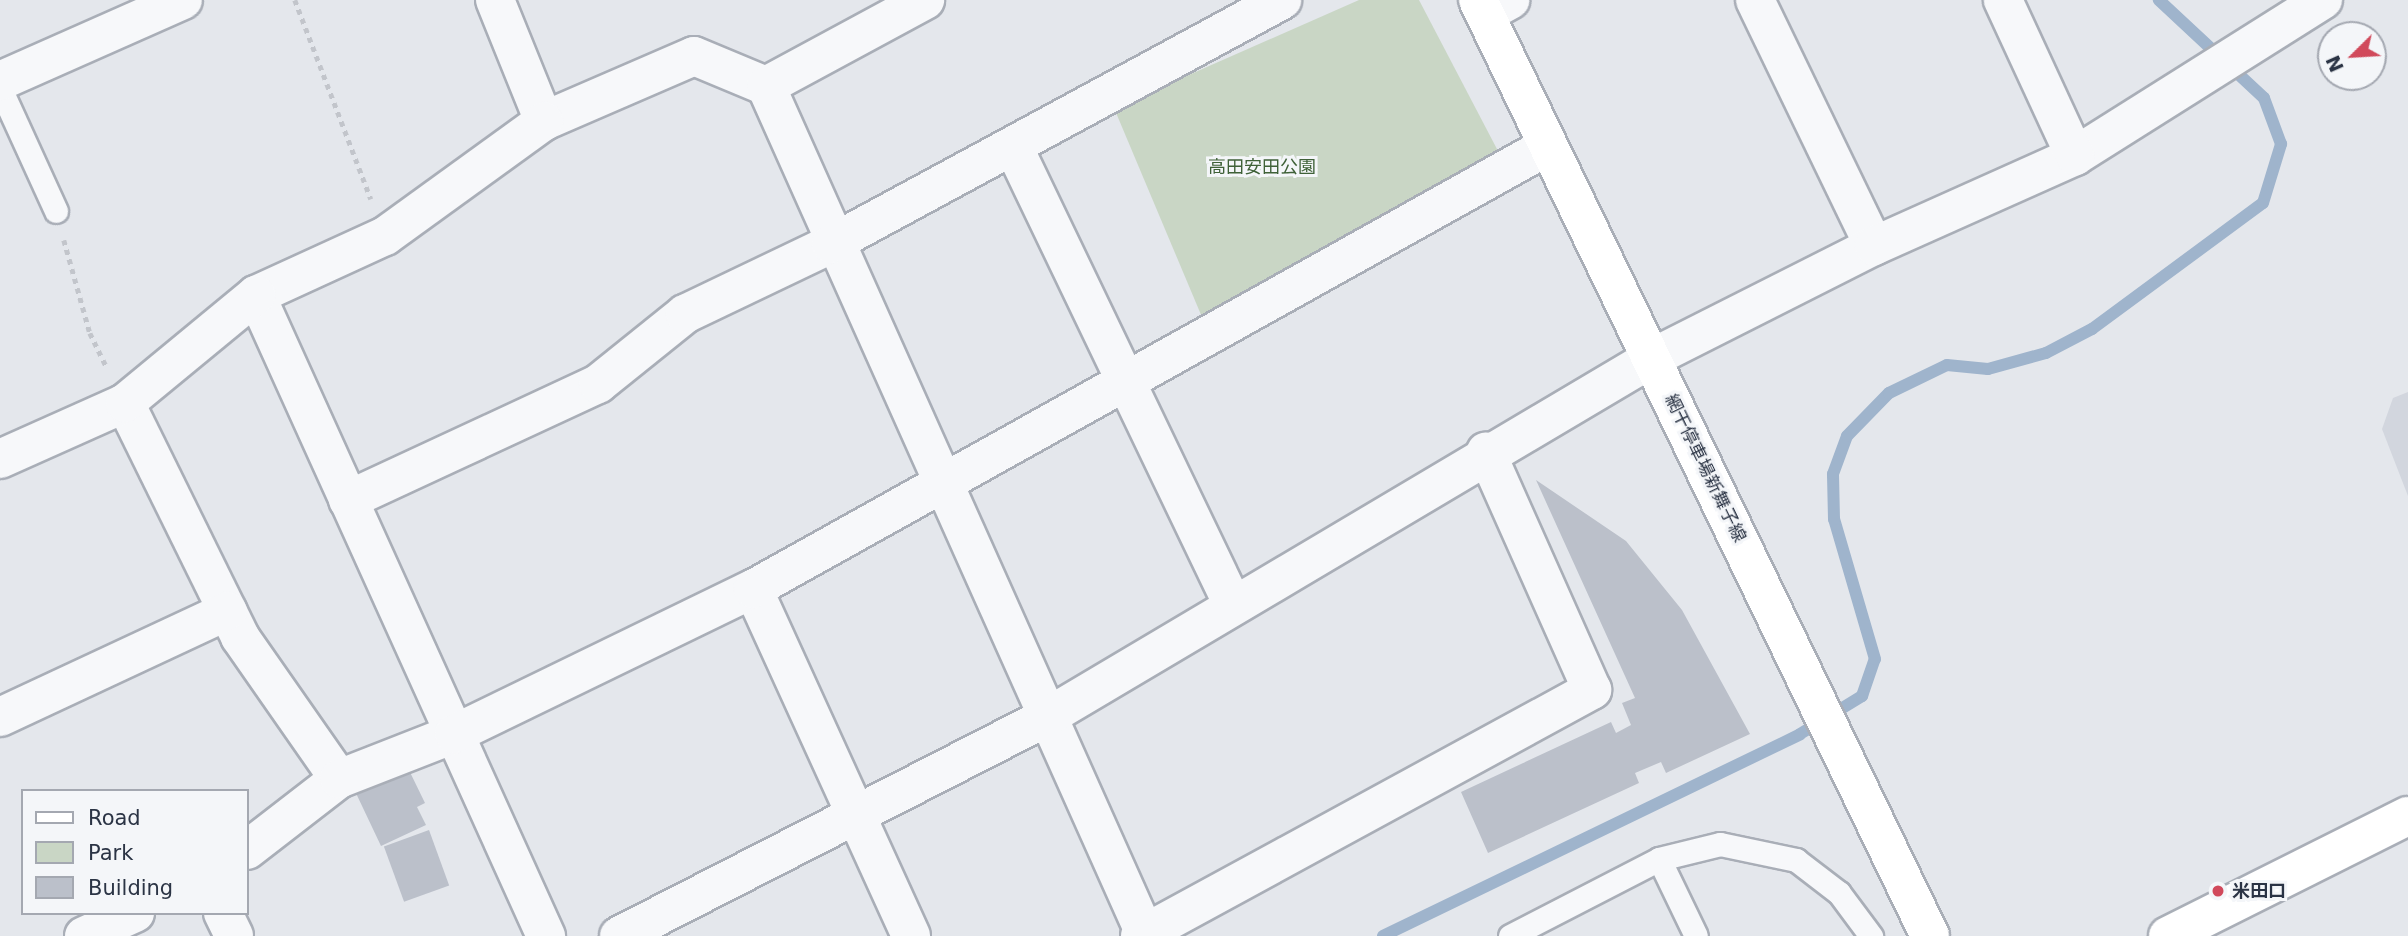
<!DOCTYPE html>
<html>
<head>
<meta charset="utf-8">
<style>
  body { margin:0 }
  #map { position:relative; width:2408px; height:936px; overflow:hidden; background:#e4e7ec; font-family:"DejaVu Sans","Noto Sans JP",sans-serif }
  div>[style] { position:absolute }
  .built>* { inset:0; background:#d2d6de }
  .green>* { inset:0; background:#c9d6c5 }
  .stream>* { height:12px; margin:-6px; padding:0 6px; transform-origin:6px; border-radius:6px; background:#9fb4cc }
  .building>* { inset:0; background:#bbc0ca; transform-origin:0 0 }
  .path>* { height:4.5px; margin-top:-2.25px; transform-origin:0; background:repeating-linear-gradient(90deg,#c2c5cb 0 5px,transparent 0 10px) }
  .roads { filter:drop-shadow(2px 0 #a9aeb7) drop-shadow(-2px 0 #a9aeb7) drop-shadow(0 2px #a9aeb7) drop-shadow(0 -2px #a9aeb7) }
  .lane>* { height:23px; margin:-11.5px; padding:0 11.5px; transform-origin:11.5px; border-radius:11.5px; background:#f7f8fa }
  .street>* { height:38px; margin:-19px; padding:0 19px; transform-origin:19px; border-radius:19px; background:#f7f8fa }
  .secondary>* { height:38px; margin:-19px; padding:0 19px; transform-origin:19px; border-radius:19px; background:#fff }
  .dots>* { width:19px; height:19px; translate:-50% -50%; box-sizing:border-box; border:4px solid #f4f6f9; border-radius:50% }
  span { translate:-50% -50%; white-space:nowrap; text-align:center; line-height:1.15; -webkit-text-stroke:6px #f4f6f9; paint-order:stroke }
  .park-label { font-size:18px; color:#3f6138 }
  .street-label { font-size:18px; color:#2b3445 }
  .poi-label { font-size:18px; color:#2b3445; font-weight:700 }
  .left { translate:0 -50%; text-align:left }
  .legend { position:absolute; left:21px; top:789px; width:228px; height:126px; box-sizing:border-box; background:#f4f6f9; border:2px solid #a4a8b1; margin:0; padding:9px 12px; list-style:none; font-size:21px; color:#2b3445 }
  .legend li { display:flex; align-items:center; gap:14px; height:35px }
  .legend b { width:35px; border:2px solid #a4a8b1 }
  .north { position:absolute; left:2317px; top:21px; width:70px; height:70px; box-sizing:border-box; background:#f4f6f9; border:2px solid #a4a8b1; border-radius:50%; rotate:246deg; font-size:19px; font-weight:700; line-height:28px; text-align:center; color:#2b3445 }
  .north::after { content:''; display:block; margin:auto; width:24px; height:32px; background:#d1495b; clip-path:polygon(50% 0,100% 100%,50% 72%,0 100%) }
</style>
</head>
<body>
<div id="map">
  <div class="built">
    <i style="clip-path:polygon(2408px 392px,2408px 496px,2382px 429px,2393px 398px)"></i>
  </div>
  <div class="green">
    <i style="clip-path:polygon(1359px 0,1419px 0,1498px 151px,1492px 166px,1207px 329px,1114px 108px)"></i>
  </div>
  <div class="stream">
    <i style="left:1383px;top:936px;width:463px;rotate:-25.8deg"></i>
    <i style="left:1800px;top:734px;width:73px;rotate:-31.5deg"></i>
    <i style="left:1862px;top:696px;width:39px;rotate:-71deg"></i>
    <i style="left:1875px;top:659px;width:146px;rotate:-106.3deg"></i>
    <i style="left:1834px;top:519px;width:45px;rotate:-91.3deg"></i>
    <i style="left:1833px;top:474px;width:40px;rotate:-69.8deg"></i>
    <i style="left:1847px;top:436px;width:60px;rotate:-45.7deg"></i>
    <i style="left:1889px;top:393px;width:64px;rotate:-25.8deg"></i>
    <i style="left:1947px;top:365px;width:41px;rotate:5.6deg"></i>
    <i style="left:1988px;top:369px;width:60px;rotate:-15.4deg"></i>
    <i style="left:2046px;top:353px;width:52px;rotate:-27.6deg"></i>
    <i style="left:2092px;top:329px;width:212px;rotate:-36.4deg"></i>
    <i style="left:2263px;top:203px;width:62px;rotate:-73deg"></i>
    <i style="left:2281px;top:144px;width:49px;rotate:-110.3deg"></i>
    <i style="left:2264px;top:98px;width:144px;rotate:-137deg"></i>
  </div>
  <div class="building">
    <i style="clip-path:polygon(1536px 480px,1626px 541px,1682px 610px,1750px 734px,1666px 773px,1661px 762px,1635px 773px,1639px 783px,1488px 853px,1461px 792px,1611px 722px,1616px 733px,1631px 725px,1622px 703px,1635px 698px)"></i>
    <i style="clip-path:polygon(406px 764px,425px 803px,417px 807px,426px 825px,381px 846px,354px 789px)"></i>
    <i style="left:429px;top:830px;width:59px;height:48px;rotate:70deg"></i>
  </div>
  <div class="path">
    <i style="left:295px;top:0;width:213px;rotate:69.1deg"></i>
    <i style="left:64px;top:240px;width:97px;rotate:74.4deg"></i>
    <i style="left:90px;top:333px;width:39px;rotate:64deg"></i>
  </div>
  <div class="roads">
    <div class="lane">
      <i style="left:0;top:88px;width:135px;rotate:65.5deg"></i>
      <i style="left:1659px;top:859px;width:85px;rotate:64.3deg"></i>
      <i style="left:1510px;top:936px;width:168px;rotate:-27.3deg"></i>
      <i style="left:1659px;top:859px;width:63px;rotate:-13.8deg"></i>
      <i style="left:1720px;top:844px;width:78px;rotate:11.9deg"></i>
      <i style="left:1796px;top:860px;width:54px;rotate:37.5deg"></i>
      <i style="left:1839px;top:893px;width:54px;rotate:53.3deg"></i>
    </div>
    <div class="street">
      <i style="left:495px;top:0;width:131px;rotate:68deg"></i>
      <i style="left:544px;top:121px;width:163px;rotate:-23.4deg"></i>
      <i style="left:694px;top:56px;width:78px;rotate:22.6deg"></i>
      <i style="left:766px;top:86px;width:931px;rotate:65.91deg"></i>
      <i style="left:1755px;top:0;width:273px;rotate:64.2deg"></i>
      <i style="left:1485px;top:14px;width:29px;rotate:-29deg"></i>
      <i style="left:0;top:81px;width:200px;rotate:-23.9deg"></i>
      <i style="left:766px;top:86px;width:181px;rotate:-28.4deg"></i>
      <i style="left:544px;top:121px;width:196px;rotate:144.1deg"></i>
      <i style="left:385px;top:236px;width:142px;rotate:155.4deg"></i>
      <i style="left:256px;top:295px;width:704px;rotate:65.66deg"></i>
      <i style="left:1013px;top:146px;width:509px;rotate:64.39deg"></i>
      <i style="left:2075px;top:156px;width:293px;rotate:-32.2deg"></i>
      <i style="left:125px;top:403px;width:261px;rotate:63.8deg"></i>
      <i style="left:240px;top:637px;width:173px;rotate:55.1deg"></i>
      <i style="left:0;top:459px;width:137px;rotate:-24.1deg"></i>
      <i style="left:125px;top:403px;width:170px;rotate:-39.5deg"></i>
      <i style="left:348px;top:500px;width:276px;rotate:-24.9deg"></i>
      <i style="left:598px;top:384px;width:112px;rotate:-38.8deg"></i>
      <i style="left:685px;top:314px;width:162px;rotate:-25.6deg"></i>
      <i style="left:831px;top:244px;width:513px;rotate:-28.41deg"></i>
      <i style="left:753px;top:589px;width:381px;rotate:65.5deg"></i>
      <i style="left:0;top:717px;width:251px;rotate:-25deg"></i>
      <i style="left:247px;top:850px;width:116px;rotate:-37.7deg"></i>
      <i style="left:339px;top:779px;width:123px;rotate:-21.4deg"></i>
      <i style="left:454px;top:734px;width:332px;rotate:-25.9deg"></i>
      <i style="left:753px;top:589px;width:908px;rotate:-29.13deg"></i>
      <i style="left:223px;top:913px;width:25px;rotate:64deg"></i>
      <i style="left:84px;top:936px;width:56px;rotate:-24.3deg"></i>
      <i style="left:619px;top:936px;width:487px;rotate:-27.1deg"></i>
      <i style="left:1052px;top:714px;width:698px;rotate:-30.68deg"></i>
      <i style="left:1652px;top:358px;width:249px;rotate:-26.8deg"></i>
      <i style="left:1874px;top:246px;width:220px;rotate:-24.1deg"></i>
      <i style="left:2075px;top:156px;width:172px;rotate:-114.8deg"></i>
      <i style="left:1140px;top:936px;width:515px;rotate:-28.56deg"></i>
      <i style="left:1592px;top:690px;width:261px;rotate:-114deg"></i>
    </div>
    <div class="secondary">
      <i style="left:1478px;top:0;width:1039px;rotate:64.22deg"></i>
      <i style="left:2168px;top:936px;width:268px;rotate:-26.6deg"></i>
    </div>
  </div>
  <div class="dots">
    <i style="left:2218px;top:891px;background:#d1495b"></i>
  </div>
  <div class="park-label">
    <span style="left:1262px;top:167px">高田安田公園</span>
  </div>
  <div class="street-label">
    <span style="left:1705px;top:468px;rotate:64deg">網干停車場新舞子線</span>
  </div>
  <div class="poi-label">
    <span class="left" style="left:2232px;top:891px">米田口</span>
  </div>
  <ul class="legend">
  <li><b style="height:9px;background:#fff"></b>Road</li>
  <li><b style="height:19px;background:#c9d6c5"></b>Park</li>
  <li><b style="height:19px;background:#bbc0ca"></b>Building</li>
  </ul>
  <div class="north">N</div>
</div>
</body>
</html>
